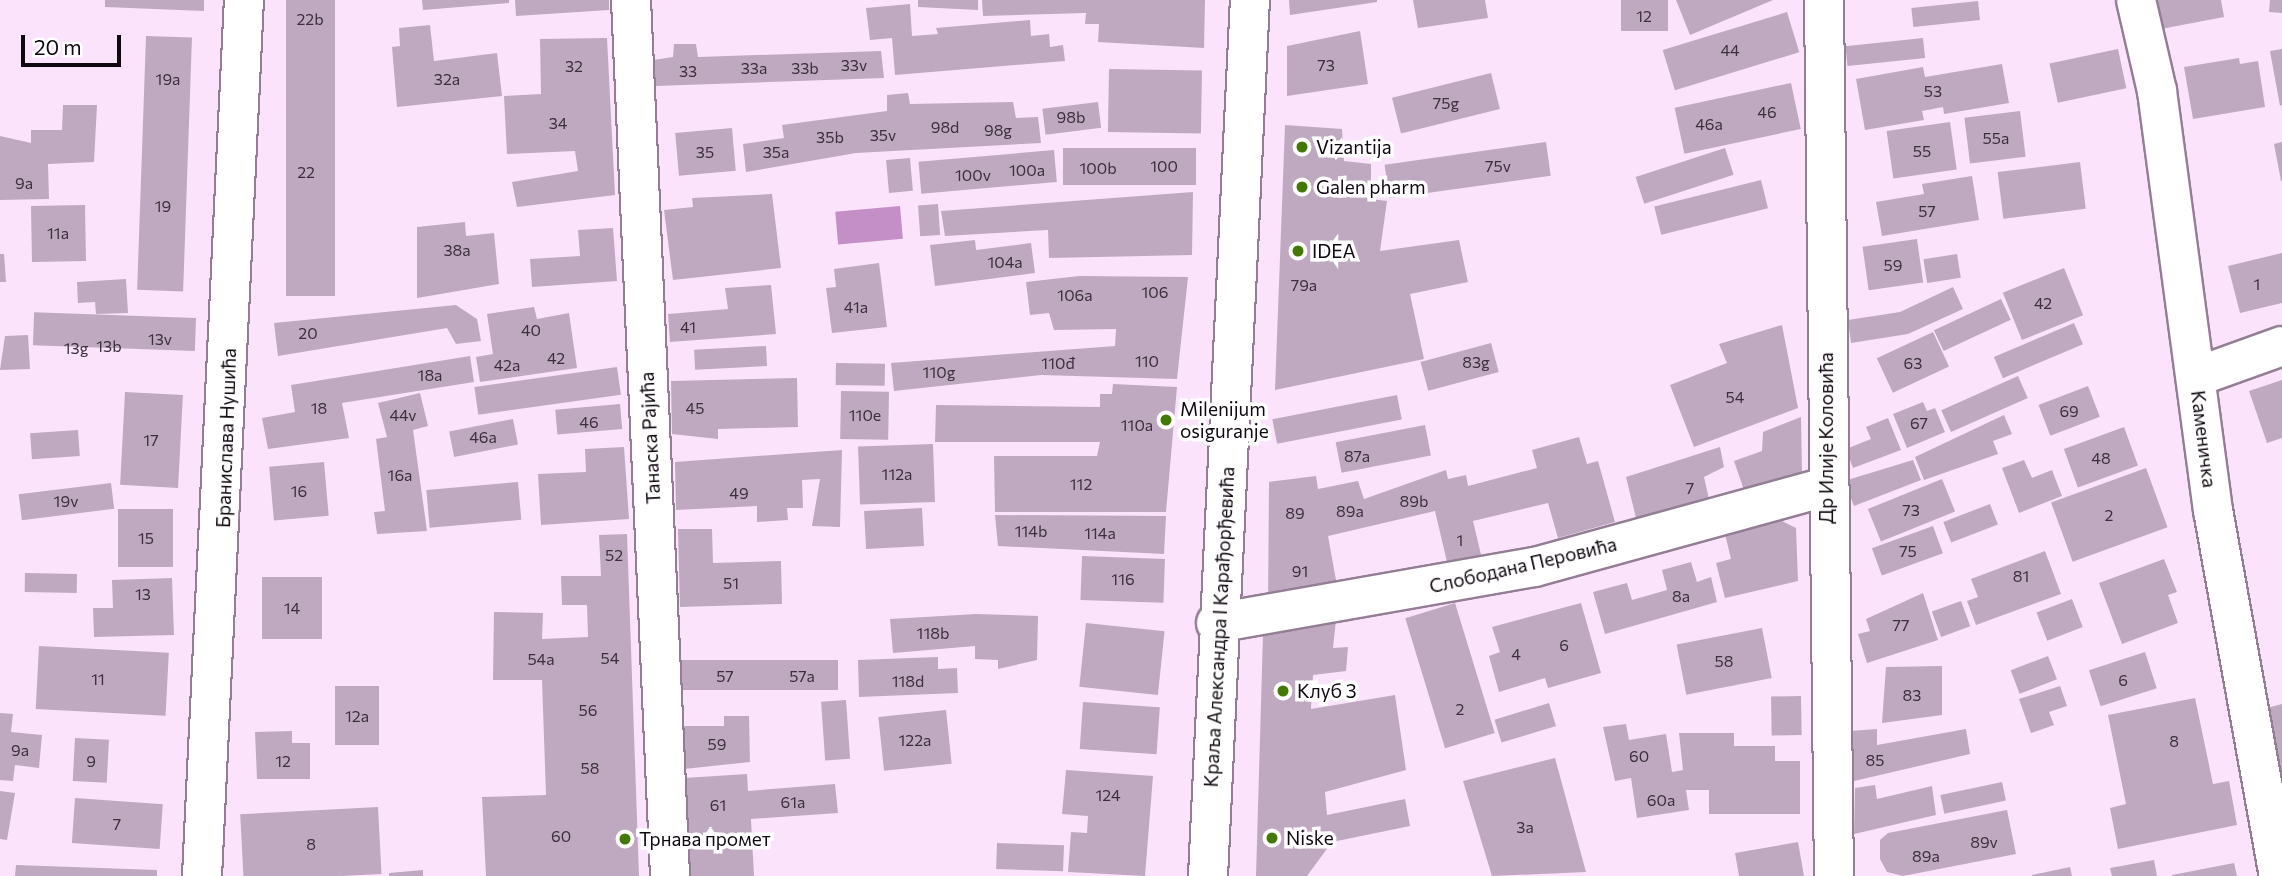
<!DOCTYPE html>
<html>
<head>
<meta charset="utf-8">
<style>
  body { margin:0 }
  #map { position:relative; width:2282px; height:876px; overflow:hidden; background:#fbe3fc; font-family:Commissioner,sans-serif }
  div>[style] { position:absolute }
  .water>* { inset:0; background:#c48ec6; transform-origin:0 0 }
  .building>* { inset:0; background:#bfa9c0; transform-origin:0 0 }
  .roads { filter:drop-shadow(2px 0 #937e94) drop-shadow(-2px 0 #937e94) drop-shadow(0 2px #937e94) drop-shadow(0 -2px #937e94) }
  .minor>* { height:38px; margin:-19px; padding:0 19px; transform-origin:19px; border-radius:19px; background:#fff }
  .dots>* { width:19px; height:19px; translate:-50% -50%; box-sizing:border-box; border:4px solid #fff; border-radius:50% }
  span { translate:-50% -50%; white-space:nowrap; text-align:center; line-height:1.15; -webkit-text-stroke:7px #fff; paint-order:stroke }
  .number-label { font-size:16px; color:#3c303c }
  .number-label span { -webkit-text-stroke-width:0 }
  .poi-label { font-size:19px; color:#100810 }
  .left { translate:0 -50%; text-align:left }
  .street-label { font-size:19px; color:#100810 }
  .scale { position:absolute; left:21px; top:35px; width:100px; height:32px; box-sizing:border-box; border:4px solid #100810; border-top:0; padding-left:9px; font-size:21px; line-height:24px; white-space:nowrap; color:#100810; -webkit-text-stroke:5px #fff; paint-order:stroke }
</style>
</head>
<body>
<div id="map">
  <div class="water">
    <i style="left:900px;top:206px;width:33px;height:65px;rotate:85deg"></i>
  </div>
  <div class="building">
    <i style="clip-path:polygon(105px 0,204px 0,204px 11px,105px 7px)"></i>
    <i style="left:286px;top:0;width:49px;height:296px"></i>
    <i style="clip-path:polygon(422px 0,509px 0,509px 3px,423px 10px)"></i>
    <i style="clip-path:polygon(515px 0,609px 0,609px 10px,516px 16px)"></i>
    <i style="clip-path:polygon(918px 0,978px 0,978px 10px,918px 7px)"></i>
    <i style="clip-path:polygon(982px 0,1205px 0,1204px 48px,1098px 42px,1099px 24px,1085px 24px,1086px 13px,983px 16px)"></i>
    <i style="clip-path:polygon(1289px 0,1377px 0,1377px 2px,1290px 15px)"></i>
    <i style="clip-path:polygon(1413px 0,1485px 0,1488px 18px,1418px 28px)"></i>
    <i style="left:1621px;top:0;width:47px;height:31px"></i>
    <i style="clip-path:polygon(1676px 0,1773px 0,1690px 35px)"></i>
    <i style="clip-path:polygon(2156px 0,2221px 0,2224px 17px,2161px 29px)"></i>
    <i style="clip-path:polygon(2270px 0,2282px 0,2282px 13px,2269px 12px)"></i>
    <i style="left:1978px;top:1px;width:19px;height:67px;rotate:84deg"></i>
    <i style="clip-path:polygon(910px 4px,912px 36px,938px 34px,936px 28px,1030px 20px,1031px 36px,1049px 34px,1050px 47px,1063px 45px,1065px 61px,895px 75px,892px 38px,870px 40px,866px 8px)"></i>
    <i style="left:1787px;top:12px;width:42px;height:130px;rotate:73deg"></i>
    <i style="clip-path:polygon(430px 25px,434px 61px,497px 53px,502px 96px,397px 107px,392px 47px,400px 46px,399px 28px)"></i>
    <i style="clip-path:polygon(1360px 31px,1368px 84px,1287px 96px,1287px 46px)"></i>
    <i style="left:146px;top:36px;width:46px;height:254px;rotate:2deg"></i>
    <i style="clip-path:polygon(607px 38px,615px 195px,517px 207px,512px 182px,578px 171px,575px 151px,507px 154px,504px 96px,541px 94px,540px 39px)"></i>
    <i style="left:1923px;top:38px;width:20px;height:78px;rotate:84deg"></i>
    <i style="clip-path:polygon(674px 44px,696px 44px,698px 57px,881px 51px,884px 78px,656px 86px,653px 60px,673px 57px)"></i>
    <i style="left:2118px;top:49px;width:40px;height:70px;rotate:78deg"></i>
    <i style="clip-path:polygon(2282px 49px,2282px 105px,2280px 106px,2270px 51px)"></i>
    <i style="clip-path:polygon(2239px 58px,2240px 64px,2258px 61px,2265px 107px,2193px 119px,2184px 67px)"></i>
    <i style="clip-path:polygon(2002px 64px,2009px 103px,1944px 114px,1943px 107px,1922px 111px,1924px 120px,1865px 130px,1856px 79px,1923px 67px,1925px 77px)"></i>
    <i style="left:1109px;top:69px;width:93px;height:63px;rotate:1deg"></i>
    <i style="left:1491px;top:73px;width:37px;height:102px;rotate:76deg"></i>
    <i style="left:1791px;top:83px;width:47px;height:119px;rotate:78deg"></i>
    <i style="clip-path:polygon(908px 93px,910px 104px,1013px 102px,1016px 118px,1038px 117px,1041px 143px,856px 153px,746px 172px,743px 144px,784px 138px,782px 125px,887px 111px,887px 95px)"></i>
    <i style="left:1098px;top:102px;width:26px;height:56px;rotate:83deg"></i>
    <i style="clip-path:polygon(63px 105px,97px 105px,94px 162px,48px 164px,49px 199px,0 200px,0 136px,31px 143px,31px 130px,62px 130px)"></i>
    <i style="left:2020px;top:111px;width:46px;height:56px;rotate:83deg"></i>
    <i style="left:1950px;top:122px;width:48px;height:64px;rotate:82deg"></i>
    <i style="clip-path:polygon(1285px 125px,1342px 129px,1344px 161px,1371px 164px,1371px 199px,1387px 201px,1380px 251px,1459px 240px,1468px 282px,1410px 294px,1424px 359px,1275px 390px)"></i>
    <i style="left:732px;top:128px;width:43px;height:57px;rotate:85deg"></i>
    <i style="left:1546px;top:142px;width:34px;height:163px;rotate:82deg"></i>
    <i style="clip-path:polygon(2282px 142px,2282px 181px,2281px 181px,2274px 144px)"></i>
    <i style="left:1196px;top:148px;width:37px;height:133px;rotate:90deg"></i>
    <i style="left:1725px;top:148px;width:28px;height:94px;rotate:72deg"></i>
    <i style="left:1054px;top:150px;width:32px;height:136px;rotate:85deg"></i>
    <i style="left:910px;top:158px;width:33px;height:24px;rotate:85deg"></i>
    <i style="left:2080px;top:162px;width:47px;height:83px;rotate:83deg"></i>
    <i style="clip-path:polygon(1972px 176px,1979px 220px,1882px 236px,1876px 202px,1924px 194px,1922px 184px)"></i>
    <i style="left:1761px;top:180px;width:29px;height:110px;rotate:76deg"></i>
    <i style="clip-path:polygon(1193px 192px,1192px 255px,1049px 258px,1048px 230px,945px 236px,941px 211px)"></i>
    <i style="clip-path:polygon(772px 194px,781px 268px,673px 280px,664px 210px,693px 207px,692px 198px)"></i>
    <i style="left:938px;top:204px;width:31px;height:20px;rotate:86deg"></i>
    <i style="left:85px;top:205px;width:56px;height:54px;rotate:89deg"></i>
    <i style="clip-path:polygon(465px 222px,466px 236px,494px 233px,499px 284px,417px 298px,417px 227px)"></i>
    <i style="clip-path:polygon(613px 228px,617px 281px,532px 287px,530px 259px,580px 256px,578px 230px)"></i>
    <i style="left:1917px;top:239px;width:44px;height:55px;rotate:82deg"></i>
    <i style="clip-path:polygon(975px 240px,976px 250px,1031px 243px,1035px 273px,935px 286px,930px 245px)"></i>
    <i style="clip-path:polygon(2282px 253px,2282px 303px,2240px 313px,2228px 266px)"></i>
    <i style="clip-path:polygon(0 254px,4px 254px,6px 282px,0 282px)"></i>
    <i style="left:1957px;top:254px;width:24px;height:34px;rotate:81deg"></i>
    <i style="clip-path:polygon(879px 263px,887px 327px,832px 333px,826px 288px,836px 287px,834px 269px)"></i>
    <i style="left:2064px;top:268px;width:51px;height:66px;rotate:68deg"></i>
    <i style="clip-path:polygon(1079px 276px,1188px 277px,1177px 379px,1041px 375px,894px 391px,891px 363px,1115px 346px,1116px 329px,1054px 330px,1049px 313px,1030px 315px,1026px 282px)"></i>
    <i style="clip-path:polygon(126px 279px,128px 313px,96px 314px,95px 302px,78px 303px,77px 282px)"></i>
    <i style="clip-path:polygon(771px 285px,776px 334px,670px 342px,668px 314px,728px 309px,725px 288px)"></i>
    <i style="clip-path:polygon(1953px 287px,1963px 309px,1908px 334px,1851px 343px,1848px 320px,1900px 312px)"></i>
    <i style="left:2001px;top:299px;width:23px;height:74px;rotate:65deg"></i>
    <i style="clip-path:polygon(456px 305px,477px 319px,481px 341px,456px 344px,447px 328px,278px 356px,274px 323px)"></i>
    <i style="clip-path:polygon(534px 307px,537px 319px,569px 313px,577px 368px,480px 382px,476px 357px,493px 354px,487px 314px)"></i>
    <i style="left:196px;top:318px;width:33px;height:162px;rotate:92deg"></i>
    <i style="left:2074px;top:323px;width:23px;height:87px;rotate:67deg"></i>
    <i style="clip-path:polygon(1782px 325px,1798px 408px,1694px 447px,1670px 385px,1727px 363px,1719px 344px)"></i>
    <i style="left:1933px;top:332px;width:38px;height:62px;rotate:65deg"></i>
    <i style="clip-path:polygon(28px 335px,30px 369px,0 370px,5px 336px)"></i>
    <i style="left:1491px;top:343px;width:30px;height:73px;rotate:75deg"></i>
    <i style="left:766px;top:346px;width:20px;height:72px;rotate:87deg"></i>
    <i style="clip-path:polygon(470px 356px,474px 382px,342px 403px,349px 438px,268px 449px,262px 418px,295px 412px,291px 385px)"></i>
    <i style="left:836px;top:363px;width:49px;height:22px;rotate:1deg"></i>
    <i style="left:617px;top:367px;width:28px;height:144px;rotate:82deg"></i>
    <i style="left:2018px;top:376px;width:24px;height:84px;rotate:66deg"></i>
    <i style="clip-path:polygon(797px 378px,798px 427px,718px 429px,718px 439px,672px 434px,671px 381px)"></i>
    <i style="clip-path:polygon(2282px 380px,2282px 438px,2267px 443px,2249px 391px)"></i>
    <i style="clip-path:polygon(1113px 384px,1177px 387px,1166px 512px,995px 512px,994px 456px,1097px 456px,1100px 442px,935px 442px,936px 405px,1100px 407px,1100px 394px,1112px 394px)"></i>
    <i style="left:2088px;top:386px;width:33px;height:53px;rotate:69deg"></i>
    <i style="left:841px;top:391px;width:48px;height:48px;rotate:1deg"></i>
    <i style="left:125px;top:392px;width:58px;height:93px;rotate:3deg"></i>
    <i style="clip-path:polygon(420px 393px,428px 426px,413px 430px,427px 531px,377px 534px,374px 512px,385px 511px,376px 439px,387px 437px,378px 403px)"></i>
    <i style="left:1397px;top:395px;width:25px;height:127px;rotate:79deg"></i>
    <i style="clip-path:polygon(1923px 402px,1927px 411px,1935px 408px,1945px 432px,1907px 448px,1893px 414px)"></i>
    <i style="left:620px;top:404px;width:25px;height:65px;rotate:85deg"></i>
    <i style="clip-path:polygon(2004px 415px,2012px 434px,1993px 441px,1998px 454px,1924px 480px,1915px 457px)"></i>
    <i style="clip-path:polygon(1801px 417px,1802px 474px,1744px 490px,1734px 461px,1762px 451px,1763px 432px)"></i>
    <i style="clip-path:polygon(1888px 418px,1901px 450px,1853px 468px,1846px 449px,1871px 439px,1866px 427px)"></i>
    <i style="left:513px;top:419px;width:26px;height:65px;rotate:79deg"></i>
    <i style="left:1425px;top:425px;width:31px;height:91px;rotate:79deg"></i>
    <i style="left:2124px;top:427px;width:41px;height:64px;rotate:70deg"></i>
    <i style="left:78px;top:430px;width:26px;height:48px;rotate:86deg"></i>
    <i style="clip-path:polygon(1579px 437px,1587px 464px,1598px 461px,1615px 522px,1558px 538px,1548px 503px,1473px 521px,1482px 559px,1448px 566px,1435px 511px,1328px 536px,1338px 591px,1268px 607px,1269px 482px,1316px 476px,1318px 489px,1358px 481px,1364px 499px,1446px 470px,1448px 479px,1466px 475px,1468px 486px,1537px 468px,1532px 450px)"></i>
    <i style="left:933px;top:444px;width:58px;height:75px;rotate:88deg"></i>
    <i style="clip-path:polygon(624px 447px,629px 519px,541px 525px,538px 474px,586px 472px,585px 449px)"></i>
    <i style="clip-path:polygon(1720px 447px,1724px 467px,1704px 477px,1709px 499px,1636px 518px,1626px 477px)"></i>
    <i style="clip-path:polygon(842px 450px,840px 527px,812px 526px,820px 479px,802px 480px,803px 508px,787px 508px,788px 520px,757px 522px,757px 506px,676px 510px,675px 462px)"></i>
    <i style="clip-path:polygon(1913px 460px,1921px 480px,1854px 506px,1844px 481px)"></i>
    <i style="clip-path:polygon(2024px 460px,2032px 478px,2052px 470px,2062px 496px,2019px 513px,2002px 468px)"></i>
    <i style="left:324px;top:462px;width:54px;height:55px;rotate:85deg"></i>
    <i style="left:2146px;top:468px;width:63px;height:101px;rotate:70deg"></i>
    <i style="left:1942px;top:479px;width:35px;height:80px;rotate:68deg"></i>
    <i style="left:518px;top:482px;width:38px;height:92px;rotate:85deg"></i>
    <i style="left:111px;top:483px;width:26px;height:93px;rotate:83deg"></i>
    <i style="left:1990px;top:504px;width:22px;height:50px;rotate:69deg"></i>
    <i style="left:922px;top:508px;width:38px;height:58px;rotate:87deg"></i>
    <i style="left:118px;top:509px;width:55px;height:58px"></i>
    <i style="clip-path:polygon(995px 515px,1166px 516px,1164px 554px,998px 546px)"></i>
    <i style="clip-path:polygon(1780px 520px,1796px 528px,1798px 581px,1725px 598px,1716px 563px,1731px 559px,1725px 534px)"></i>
    <i style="left:1933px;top:526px;width:29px;height:65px;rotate:70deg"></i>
    <i style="clip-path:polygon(678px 529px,712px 529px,713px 563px,781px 561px,782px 604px,680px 607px)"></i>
    <i style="clip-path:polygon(627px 534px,639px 876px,486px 876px,482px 797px,546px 795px,542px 680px,493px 680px,494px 612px,543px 613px,542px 639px,588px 637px,587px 605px,562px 605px,561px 576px,601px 576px,599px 535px)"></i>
    <i style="clip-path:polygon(2045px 551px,2061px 594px,1976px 625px,1967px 601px,1978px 597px,1971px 579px)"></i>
    <i style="left:1082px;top:556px;width:83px;height:44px;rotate:2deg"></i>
    <i style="clip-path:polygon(2164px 559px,2177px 592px,2168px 595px,2178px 623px,2122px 644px,2099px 583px)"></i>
    <i style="clip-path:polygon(1691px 562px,1697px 582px,1711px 577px,1717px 602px,1605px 634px,1593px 592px,1627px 583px,1632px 600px,1667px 590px,1662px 570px)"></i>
    <i style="left:25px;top:573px;width:52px;height:19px;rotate:1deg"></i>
    <i style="left:262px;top:577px;width:60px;height:62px"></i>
    <i style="clip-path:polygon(172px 578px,174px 635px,94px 637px,93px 608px,113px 608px,112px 580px)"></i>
    <i style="clip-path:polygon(1923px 593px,1938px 640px,1867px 663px,1858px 634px,1870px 631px,1866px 619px)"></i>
    <i style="left:2072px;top:599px;width:30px;height:38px;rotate:69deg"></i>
    <i style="left:1961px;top:601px;width:27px;height:31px;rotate:70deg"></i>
    <i style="left:1455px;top:603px;width:136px;height:52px;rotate:73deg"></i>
    <i style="clip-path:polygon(1581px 603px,1601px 673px,1548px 688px,1545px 678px,1499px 692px,1489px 656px,1500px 652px,1492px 627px)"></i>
    <i style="clip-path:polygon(976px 614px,1038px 616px,1037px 660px,998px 669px,998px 660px,975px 659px,975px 646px,893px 653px,890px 619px)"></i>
    <i style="clip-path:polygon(1336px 620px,1333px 648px,1348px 647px,1346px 671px,1313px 675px,1311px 709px,1395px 695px,1406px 770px,1325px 792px,1327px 815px,1405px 799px,1410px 826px,1332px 842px,1307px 876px,1256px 876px,1263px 634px)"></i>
    <i style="left:1086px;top:623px;width:79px;height:64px;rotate:6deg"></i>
    <i style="left:1762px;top:628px;width:51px;height:87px;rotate:79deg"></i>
    <i style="left:39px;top:646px;width:130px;height:63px;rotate:3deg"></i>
    <i style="left:2145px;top:652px;width:38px;height:59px;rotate:72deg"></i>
    <i style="left:2048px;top:656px;width:25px;height:40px;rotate:69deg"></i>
    <i style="clip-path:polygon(938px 657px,938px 669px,957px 668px,958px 693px,859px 697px,858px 660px)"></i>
    <i style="left:838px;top:660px;width:30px;height:156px;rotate:90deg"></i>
    <i style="clip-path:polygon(1942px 666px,1942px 715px,1882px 723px,1886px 667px)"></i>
    <i style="left:335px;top:686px;width:44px;height:59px"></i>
    <i style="clip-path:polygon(2060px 686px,2067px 706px,2049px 712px,2054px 725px,2031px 733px,2019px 699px)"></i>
    <i style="left:1801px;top:696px;width:39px;height:30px;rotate:89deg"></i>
    <i style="clip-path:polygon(2195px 698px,2213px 784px,2229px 781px,2237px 825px,2118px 849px,2110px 808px,2126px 804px,2108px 715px)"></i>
    <i style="left:846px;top:700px;width:59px;height:25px;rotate:86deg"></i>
    <i style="left:1083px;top:702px;width:77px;height:47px;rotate:4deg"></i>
    <i style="left:1549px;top:703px;width:24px;height:57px;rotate:73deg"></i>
    <i style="clip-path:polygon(2282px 704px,2282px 779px,2281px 779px,2263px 709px)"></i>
    <i style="left:946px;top:710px;width:54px;height:68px;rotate:84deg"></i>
    <i style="clip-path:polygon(0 713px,13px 714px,11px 732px,42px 735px,39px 768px,15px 765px,13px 781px,0 780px)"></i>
    <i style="clip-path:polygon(724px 716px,749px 716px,750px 762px,684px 769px,684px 726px,724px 726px)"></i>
    <i style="clip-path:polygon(1626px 724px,1629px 740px,1666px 734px,1672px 772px,1683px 770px,1679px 733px,1734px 733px,1734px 746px,1775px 746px,1775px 761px,1800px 761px,1800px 814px,1709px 814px,1709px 790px,1686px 790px,1689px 810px,1637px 818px,1631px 778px,1615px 781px,1603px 727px)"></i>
    <i style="clip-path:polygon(1877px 729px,1877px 745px,1966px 729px,1970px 754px,1850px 782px,1850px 731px)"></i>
    <i style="clip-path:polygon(292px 731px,292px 743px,310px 743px,310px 779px,257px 779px,255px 732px)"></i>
    <i style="left:75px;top:738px;width:34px;height:43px;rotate:3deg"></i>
    <i style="clip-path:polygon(1555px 758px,1586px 872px,1492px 876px,1463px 781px)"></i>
    <i style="clip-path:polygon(1066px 770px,1153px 776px,1145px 876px,1068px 872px,1071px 832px,1087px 833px,1088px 816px,1062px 814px)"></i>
    <i style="clip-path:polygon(747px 774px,748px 791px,835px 784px,838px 813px,751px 819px,754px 876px,689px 876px,684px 778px)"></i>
    <i style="left:2002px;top:782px;width:19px;height:63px;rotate:78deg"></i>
    <i style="clip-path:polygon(1875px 785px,1877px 799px,1932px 786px,1936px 815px,1854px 834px,1855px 788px)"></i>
    <i style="clip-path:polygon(0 791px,15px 793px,7px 840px,0 839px)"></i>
    <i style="left:75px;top:798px;width:88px;height:45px;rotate:4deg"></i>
    <i style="left:378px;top:807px;width:67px;height:138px;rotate:87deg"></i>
    <i style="clip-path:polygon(2007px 810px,2016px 854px,1903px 876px,1887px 872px,1880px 859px,1880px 840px,1888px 833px)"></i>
    <i style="clip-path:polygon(1798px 842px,1804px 876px,1739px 876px,1735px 853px)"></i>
    <i style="left:997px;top:843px;width:67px;height:26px;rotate:2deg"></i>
    <i style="clip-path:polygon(2154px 860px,2157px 876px,2112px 876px,2110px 868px)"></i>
    <i style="clip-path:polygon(2234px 863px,2237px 876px,2172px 876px,2172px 875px)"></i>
    <i style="clip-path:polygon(16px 865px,157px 870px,157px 876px,15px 876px)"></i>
    <i style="clip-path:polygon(2070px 867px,2072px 876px,2032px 876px,2032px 875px)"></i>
    <i style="clip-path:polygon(423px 870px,423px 876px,389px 876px,389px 873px)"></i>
  </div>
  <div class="roads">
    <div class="minor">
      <i style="left:631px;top:0;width:877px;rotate:87.45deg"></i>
      <i style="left:1824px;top:0;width:876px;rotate:89.35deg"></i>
      <i style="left:2136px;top:0;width:93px;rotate:77deg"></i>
      <i style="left:2157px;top:91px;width:423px;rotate:82.4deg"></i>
      <i style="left:2213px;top:510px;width:372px;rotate:79.8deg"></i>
      <i style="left:2196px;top:377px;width:91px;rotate:-19.8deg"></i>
      <i style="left:1216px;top:623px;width:324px;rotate:-10deg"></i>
      <i style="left:1535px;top:567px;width:302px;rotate:-15.4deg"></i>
      <i style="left:202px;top:876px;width:877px;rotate:-87.26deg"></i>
      <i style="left:1208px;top:876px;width:877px;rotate:-87.26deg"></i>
    </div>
  </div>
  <div class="dots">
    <i style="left:1302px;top:147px;background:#437807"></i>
    <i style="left:1302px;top:187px;background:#437807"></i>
    <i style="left:1298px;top:251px;background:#437807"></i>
    <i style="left:1166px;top:420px;background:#437807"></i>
    <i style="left:1283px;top:691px;background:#437807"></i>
    <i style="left:1272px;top:838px;background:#437807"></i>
    <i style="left:625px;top:839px;background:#437807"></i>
  </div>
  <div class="number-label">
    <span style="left:1644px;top:16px">12</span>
    <span style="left:310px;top:19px">22b</span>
    <span style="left:1730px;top:50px">44</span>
    <span style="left:854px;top:65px">33v</span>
    <span style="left:1326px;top:65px">73</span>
    <span style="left:574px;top:66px">32</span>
    <span style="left:754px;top:68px">33a</span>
    <span style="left:805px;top:68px">33b</span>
    <span style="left:688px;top:71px">33</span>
    <span style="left:168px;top:79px">19a</span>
    <span style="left:447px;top:79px">32a</span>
    <span style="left:1933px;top:91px">53</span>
    <span style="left:1446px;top:103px">75g</span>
    <span style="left:1767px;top:112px">46</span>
    <span style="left:1071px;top:117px">98b</span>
    <span style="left:558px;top:123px">34</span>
    <span style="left:1709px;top:124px">46a</span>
    <span style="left:945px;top:127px">98d</span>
    <span style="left:998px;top:130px">98g</span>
    <span style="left:883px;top:135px">35v</span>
    <span style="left:830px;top:137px">35b</span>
    <span style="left:1996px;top:138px">55a</span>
    <span style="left:1922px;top:151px">55</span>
    <span style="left:705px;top:152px">35</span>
    <span style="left:776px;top:152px">35a</span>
    <span style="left:1164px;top:166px">100</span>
    <span style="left:1498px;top:166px">75v</span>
    <span style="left:1098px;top:168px">100b</span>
    <span style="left:1027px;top:170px">100a</span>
    <span style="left:306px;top:172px">22</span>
    <span style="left:973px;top:175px">100v</span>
    <span style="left:24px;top:183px">9a</span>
    <span style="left:163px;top:206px">19</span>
    <span style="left:1927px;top:211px">57</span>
    <span style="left:58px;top:233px">11a</span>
    <span style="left:457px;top:250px">38a</span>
    <span style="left:1005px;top:262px">104a</span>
    <span style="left:1893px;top:265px">59</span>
    <span style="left:2257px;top:284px">1</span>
    <span style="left:1304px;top:285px">79a</span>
    <span style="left:1155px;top:292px">106</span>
    <span style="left:1075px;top:295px">106a</span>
    <span style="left:2043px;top:303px">42</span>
    <span style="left:856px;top:307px">41a</span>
    <span style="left:688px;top:327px">41</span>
    <span style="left:531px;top:330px">40</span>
    <span style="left:308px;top:333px">20</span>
    <span style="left:160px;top:339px">13v</span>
    <span style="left:109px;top:346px">13b</span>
    <span style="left:76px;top:348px">13g</span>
    <span style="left:556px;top:358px">42</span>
    <span style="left:1147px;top:361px">110</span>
    <span style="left:1476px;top:362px">83g</span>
    <span style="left:1058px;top:363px">110đ</span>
    <span style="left:1913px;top:363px">63</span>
    <span style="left:507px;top:365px">42a</span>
    <span style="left:939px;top:372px">110g</span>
    <span style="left:430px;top:375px">18a</span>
    <span style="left:1735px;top:397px">54</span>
    <span style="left:319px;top:408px">18</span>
    <span style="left:695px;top:408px">45</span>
    <span style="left:2069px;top:411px">69</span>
    <span style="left:403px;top:415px">44v</span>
    <span style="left:865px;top:415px">110e</span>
    <span style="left:589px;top:422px">46</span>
    <span style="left:1919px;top:423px">67</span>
    <span style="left:1137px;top:425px">110a</span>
    <span style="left:483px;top:437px">46a</span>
    <span style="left:151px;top:440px">17</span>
    <span style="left:1357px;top:456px">87a</span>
    <span style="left:2101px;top:458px">48</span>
    <span style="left:897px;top:474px">112a</span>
    <span style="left:400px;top:475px">16a</span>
    <span style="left:1081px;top:484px">112</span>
    <span style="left:1690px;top:488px">7</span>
    <span style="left:299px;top:491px">16</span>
    <span style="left:739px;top:493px">49</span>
    <span style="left:66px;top:501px">19v</span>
    <span style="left:1414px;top:501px">89b</span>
    <span style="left:1911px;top:510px">73</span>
    <span style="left:1350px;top:511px">89a</span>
    <span style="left:1295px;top:513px">89</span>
    <span style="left:2109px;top:515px">2</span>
    <span style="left:1031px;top:531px">114b</span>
    <span style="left:1100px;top:533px">114a</span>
    <span style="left:146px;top:538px">15</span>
    <span style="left:1460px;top:540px">1</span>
    <span style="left:1908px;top:551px">75</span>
    <span style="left:614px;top:555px">52</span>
    <span style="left:1300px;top:571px">91</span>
    <span style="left:2021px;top:576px">81</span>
    <span style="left:1123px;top:579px">116</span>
    <span style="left:731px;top:583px">51</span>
    <span style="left:143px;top:594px">13</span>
    <span style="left:1681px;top:596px">8a</span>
    <span style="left:292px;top:608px">14</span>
    <span style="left:1901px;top:625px">77</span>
    <span style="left:933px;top:633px">118b</span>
    <span style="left:1564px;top:645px">6</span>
    <span style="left:1516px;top:654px">4</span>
    <span style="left:610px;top:658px">54</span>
    <span style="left:541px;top:659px">54a</span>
    <span style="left:1724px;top:661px">58</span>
    <span style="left:725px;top:676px">57</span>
    <span style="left:802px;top:676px">57a</span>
    <span style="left:98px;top:679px">11</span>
    <span style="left:2123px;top:680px">6</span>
    <span style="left:908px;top:681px">118d</span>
    <span style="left:1912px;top:695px">83</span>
    <span style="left:1460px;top:709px">2</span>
    <span style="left:588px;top:710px">56</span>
    <span style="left:357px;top:716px">12a</span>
    <span style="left:915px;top:740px">122a</span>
    <span style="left:2174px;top:741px">8</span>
    <span style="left:717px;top:744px">59</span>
    <span style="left:20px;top:750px">9a</span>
    <span style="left:1639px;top:756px">60</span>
    <span style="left:1875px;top:760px">85</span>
    <span style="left:91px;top:761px">9</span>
    <span style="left:283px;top:761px">12</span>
    <span style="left:590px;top:768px">58</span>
    <span style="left:1108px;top:795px">124</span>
    <span style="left:1661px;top:800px">60a</span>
    <span style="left:793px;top:802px">61a</span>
    <span style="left:718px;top:805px">61</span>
    <span style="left:117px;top:824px">7</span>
    <span style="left:1525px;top:827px">3a</span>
    <span style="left:561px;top:836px">60</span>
    <span style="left:1984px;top:842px">89v</span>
    <span style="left:311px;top:844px">8</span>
    <span style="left:1926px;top:856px">89a</span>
  </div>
  <div class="poi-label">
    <span class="left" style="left:1316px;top:147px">Vizantija</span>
    <span class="left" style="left:1316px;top:187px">Galen pharm</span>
    <span class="left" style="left:1312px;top:251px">IDEA</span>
    <span class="left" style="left:1180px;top:420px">Milenijum<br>osiguranje</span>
    <span class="left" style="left:1297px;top:691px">Клуб 3</span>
    <span class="left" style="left:1286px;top:838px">Niske</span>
    <span class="left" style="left:639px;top:839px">Трнава промет</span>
  </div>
  <div class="street-label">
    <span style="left:226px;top:438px;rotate:-88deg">Бранислава Нушића</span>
    <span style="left:650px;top:438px;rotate:-93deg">Танаска Рајића</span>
    <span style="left:1826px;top:438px;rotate:-90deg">Др Илије Коловића</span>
    <span style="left:2204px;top:439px;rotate:83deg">Каменичка</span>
    <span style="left:1523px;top:565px;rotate:-13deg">Слободана Перовића</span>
    <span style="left:1219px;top:627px;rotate:-87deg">Краља Александра I Карађорђевића</span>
  </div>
  <div class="scale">20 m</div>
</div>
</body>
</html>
